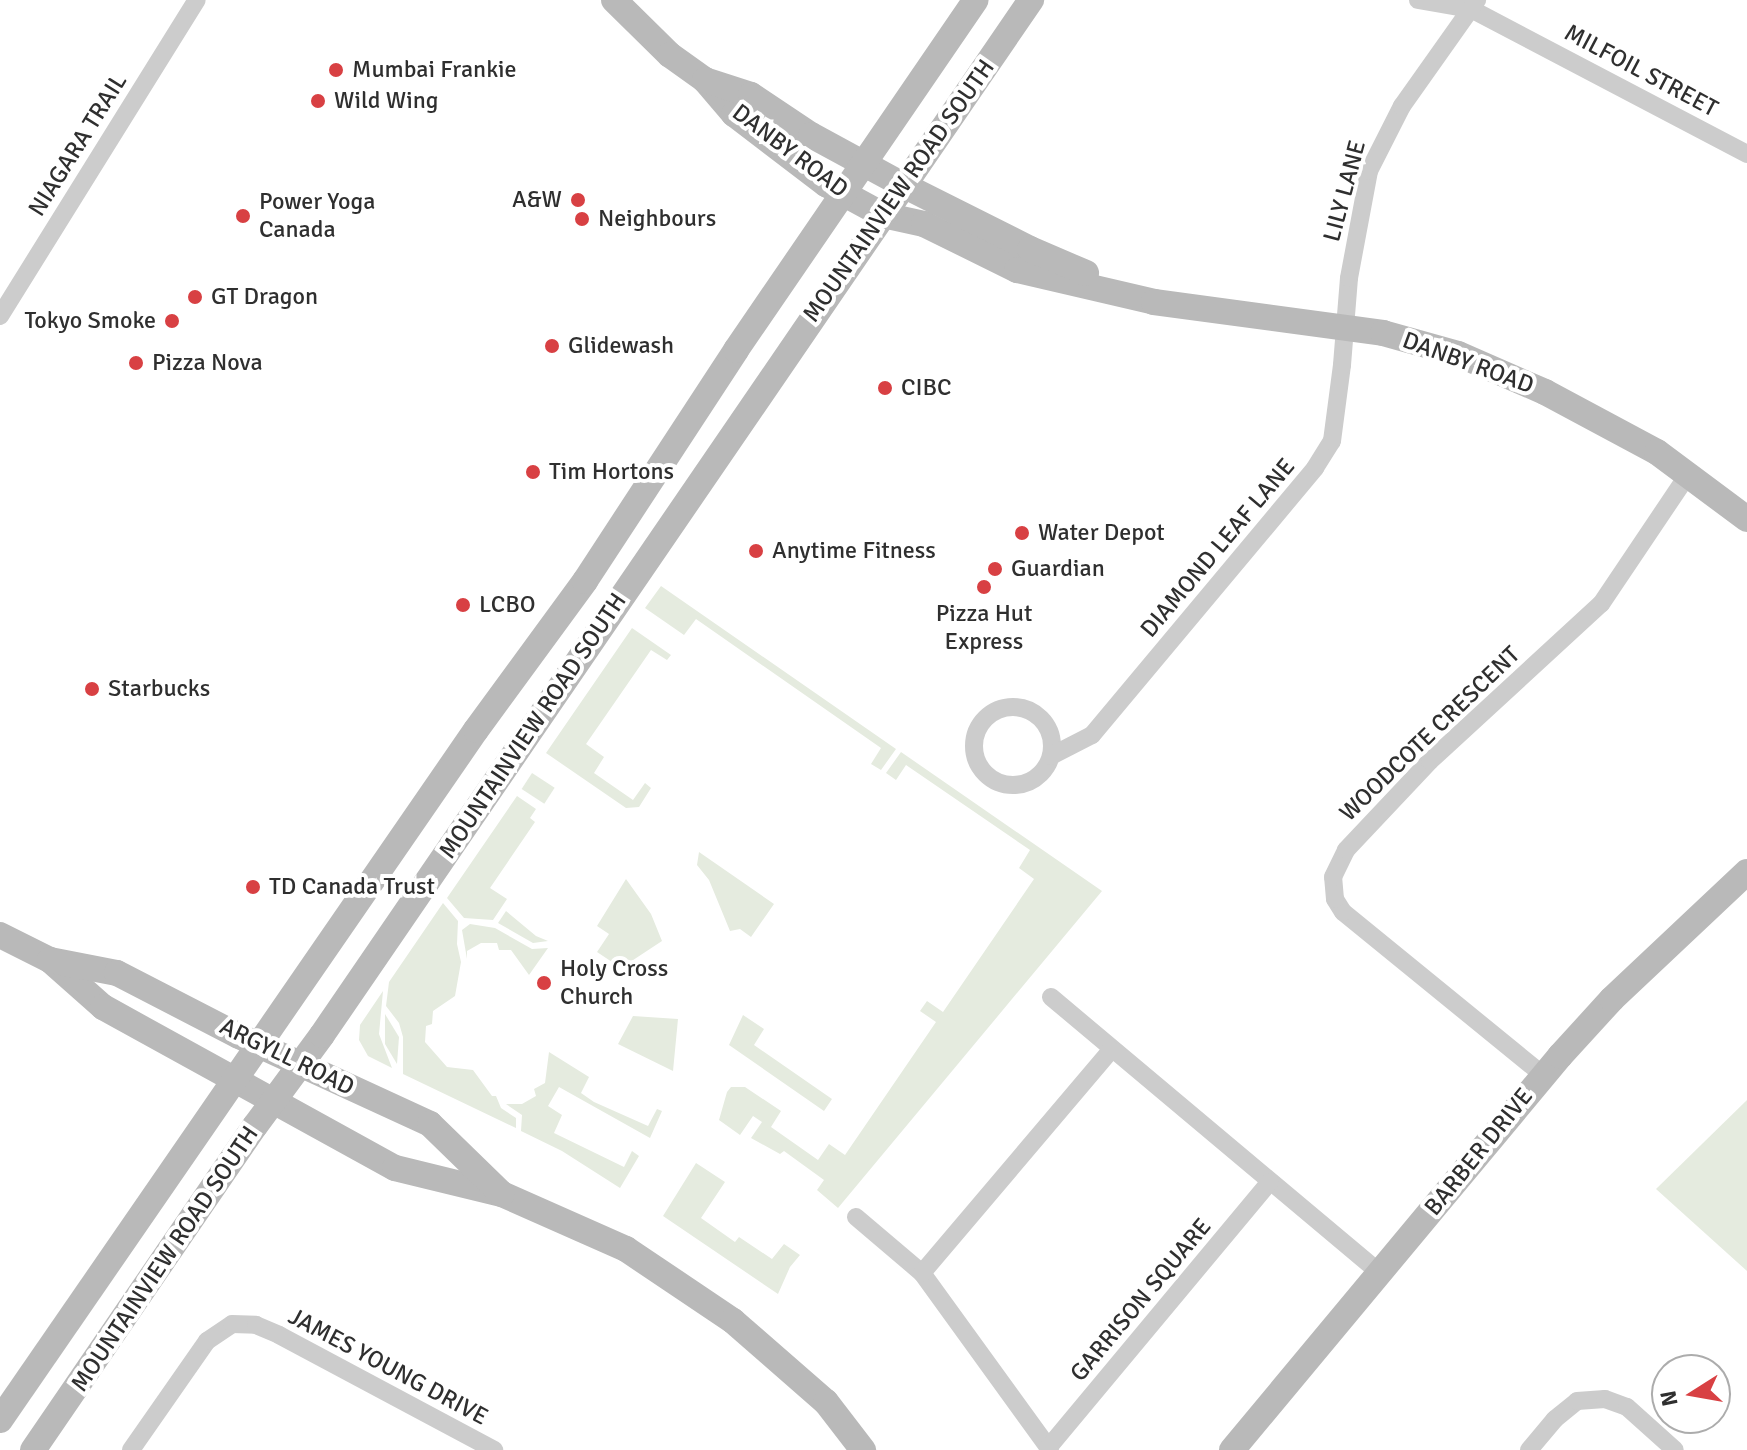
<!DOCTYPE html>
<style>
body{margin:0}
#map{position:relative;width:1747px;height:1450px;overflow:hidden;background:#fff;font-family:Signika,sans-serif}
div>[style]{position:absolute}
.green>*{inset:0;background:#e5ebdf;transform-origin:0 0}
.street>*{height:18px;margin:-9px;padding:0 9px;transform-origin:9px;border-radius:9px;background:#ccc}
.street>.ring{margin:-9px;padding:0;box-sizing:content-box;background:none;border:18px solid #ccc;border-radius:50%}
.secondary>*{height:26px;margin:-13px;padding:0 13px;transform-origin:13px;border-radius:13px;background:#b9b9b9}
.dots>*{width:22px;height:22px;translate:-50% -50%;box-sizing:border-box;border:4px solid #fff;border-radius:50%}
span{translate:-50% -50%;white-space:nowrap;text-align:center;line-height:1.15;-webkit-text-stroke:8px #fff;paint-order:stroke}
.poi-label{font-size:24px;color:#2f2f2f}
.left{translate:0 -50%;text-align:left}
.right{translate:-100% -50%;text-align:right}
.street-label{font-size:24px;color:#2f2f2f}
.north{position:absolute;left:1651px;top:1354px;width:80px;height:80px;box-sizing:border-box;background:#fff;border:2px solid #acacac;border-radius:50%;rotate:259deg;font-size:22px;font-weight:700;line-height:32px;text-align:center;color:#2f2f2f}
.north::after{content:'';display:block;margin:auto;width:28px;height:36px;background:#d84043;clip-path:polygon(50% 0,100% 100%,50% 72%,0 100%)}
</style>
<div id="map">
<div class="green">
<i style="clip-path:polygon(661px 586px,896px 749px,881px 770px,871px 764px,881px 748px,696px 619px,684px 635px,645px 608px)"></i>
<i style="clip-path:polygon(632px 628px,671px 655px,667px 660px,651px 650px,586px 744px,604px 757px,594px 773px,633px 800px,645px 783px,651px 788px,639px 807px,626px 808px,546px 753px)"></i>
<i style="clip-path:polygon(901px 752px,1102px 891px,838px 1208px,817px 1190px,824px 1180px,784px 1151px,780px 1154px,751px 1138px,762px 1122px,753px 1116px,740px 1135px,719px 1120px,727px 1092px,731px 1087px,745px 1087px,781px 1111px,771px 1127px,818px 1160px,829px 1144px,845px 1155px,936px 1022px,920px 1011px,927px 1001px,943px 1012px,1034px 879px,1019px 868px,1030px 850px,906px 765px,896px 780px,886px 773px)"></i>
<i style="left:532px;top:773px;width:27px;height:19px;rotate:33deg"></i>
<i style="clip-path:polygon(517px 796px,536px 809px,530px 818px,535px 822px,490px 888px,507px 899px,493px 920px,464px 918px,447px 898px)"></i>
<i style="clip-path:polygon(699px 852px,774px 904px,751px 937px,740px 929px,730px 931px,709px 880px,697px 865px)"></i>
<i style="clip-path:polygon(626px 879px,651px 914px,662px 941px,621px 968px,597px 952px,609px 934px,597px 926px)"></i>
<i style="clip-path:polygon(443px 903px,458px 921px,457px 944px,461px 962px,455px 996px,433px 1011px,432px 1024px,426px 1026px,425px 1042px,447px 1067px,473px 1070px,492px 1096px,496px 1096px,501px 1108px,516px 1118px,516px 1128px,403px 1074px,403px 1037px,399px 1023px,386px 1006px,389px 982px)"></i>
<i style="clip-path:polygon(506px 911px,536px 936px,548px 941px,533px 943px,498px 923px)"></i>
<i style="clip-path:polygon(470px 924px,495px 928px,532px 949px,548px 948px,529px 975px,511px 950px,499px 950px,497px 943px,481px 943px,467px 951px,467px 959px,462px 930px)"></i>
<i style="clip-path:polygon(383px 991px,379px 1034px,392px 1068px,368px 1056px,359px 1040px,360px 1025px)"></i>
<i style="clip-path:polygon(385px 1014px,399px 1037px,397px 1064px,385px 1044px)"></i>
<i style="clip-path:polygon(743px 1015px,764px 1029px,754px 1045px,832px 1099px,824px 1111px,729px 1045px)"></i>
<i style="clip-path:polygon(633px 1016px,678px 1019px,673px 1071px,618px 1044px)"></i>
<i style="clip-path:polygon(549px 1052px,589px 1077px,581px 1093px,594px 1102px,648px 1126px,657px 1109px,662px 1111px,650px 1138px,559px 1087px,548px 1106px,562px 1115px,554px 1133px,624px 1167px,632px 1151px,639px 1156px,620px 1188px,562px 1151px,521px 1131px,522px 1115px,506px 1104px,522px 1104px,536px 1096px,534px 1089px,545px 1083px)"></i>
<i style="clip-path:polygon(1747px 1100px,1747px 1271px,1656px 1189px)"></i>
<i style="clip-path:polygon(696px 1163px,725px 1182px,701px 1218px,735px 1242px,739px 1237px,772px 1259px,784px 1244px,800px 1255px,790px 1267px,778px 1294px,663px 1216px)"></i>
</div>
<div class="street">
<i style="left:1418px;top:0;width:54px;rotate:9.6deg"></i>
<i style="left:1471px;top:9px;width:312px;rotate:27.7deg"></i>
<i style="left:0;top:316px;width:372px;rotate:-58.1deg"></i>
<i class="ring" style="left:974px;top:707px;width:60px;height:60px"></i>
<i style="left:1051px;top:756px;width:46px;rotate:-27.1deg"></i>
<i style="left:1092px;top:735px;width:348px;rotate:-50.1deg"></i>
<i style="left:1315px;top:468px;width:32px;rotate:-58deg"></i>
<i style="left:1332px;top:441px;width:77px;rotate:-82.5deg"></i>
<i style="left:1342px;top:365px;width:87px;rotate:-85.4deg"></i>
<i style="left:1349px;top:278px;width:109px;rotate:-79.4deg"></i>
<i style="left:1369px;top:171px;width:73px;rotate:-63.1deg"></i>
<i style="left:1402px;top:106px;width:130px;rotate:-54.7deg"></i>
<i style="left:1051px;top:997px;width:429px;rotate:40deg"></i>
<i style="left:1543px;top:1075px;width:258px;rotate:-140.8deg"></i>
<i style="left:1343px;top:912px;width:15px;rotate:-122deg"></i>
<i style="left:1335px;top:899px;width:22px;rotate:-95deg"></i>
<i style="left:1333px;top:877px;width:30px;rotate:-64deg"></i>
<i style="left:1346px;top:850px;width:122px;rotate:-46.7deg"></i>
<i style="left:1430px;top:761px;width:232px;rotate:-42.6deg"></i>
<i style="left:1601px;top:604px;width:158px;rotate:-56.1deg"></i>
<i style="left:856px;top:1217px;width:87px;rotate:40.3deg"></i>
<i style="left:922px;top:1273px;width:218px;rotate:54.1deg"></i>
<i style="left:922px;top:1273px;width:292px;rotate:-49.7deg"></i>
<i style="left:1048px;top:1448px;width:346px;rotate:-50.2deg"></i>
<i style="left:131px;top:1450px;width:133px;rotate:-55.1deg"></i>
<i style="left:207px;top:1341px;width:30px;rotate:-34deg"></i>
<i style="left:232px;top:1324px;width:24px;rotate:2deg"></i>
<i style="left:256px;top:1325px;width:25px;rotate:23deg"></i>
<i style="left:279px;top:1335px;width:244px;rotate:28.1deg"></i>
<i style="left:1529px;top:1450px;width:40px;rotate:-50deg"></i>
<i style="left:1555px;top:1419px;width:28px;rotate:-39deg"></i>
<i style="left:1577px;top:1401px;width:28px;rotate:-4deg"></i>
<i style="left:1605px;top:1399px;width:23px;rotate:20deg"></i>
<i style="left:1627px;top:1407px;width:64px;rotate:41.9deg"></i>
</div>
<div class="secondary">
<i style="left:614px;top:0;width:78px;rotate:44.5deg"></i>
<i style="left:670px;top:55px;width:43px;rotate:35.5deg"></i>
<i style="left:705px;top:80px;width:45px;rotate:49.5deg"></i>
<i style="left:734px;top:114px;width:116px;rotate:37.3deg"></i>
<i style="left:826px;top:184px;width:65px;rotate:28.5deg"></i>
<i style="left:883px;top:215px;width:42px;rotate:12.4deg"></i>
<i style="left:924px;top:224px;width:104px;rotate:26.3deg"></i>
<i style="left:1017px;top:270px;width:141px;rotate:13.1deg"></i>
<i style="left:1154px;top:302px;width:231px;rotate:7.7deg"></i>
<i style="left:1383px;top:333px;width:78px;rotate:15.6deg"></i>
<i style="left:1458px;top:354px;width:95px;rotate:23.6deg"></i>
<i style="left:1545px;top:392px;width:127px;rotate:28.2deg"></i>
<i style="left:1657px;top:452px;width:112px;rotate:36.7deg"></i>
<i style="left:705px;top:80px;width:48px;rotate:18.1deg"></i>
<i style="left:751px;top:95px;width:72px;rotate:33.7deg"></i>
<i style="left:811px;top:135px;width:105px;rotate:28.5deg"></i>
<i style="left:903px;top:185px;width:142px;rotate:26.7deg"></i>
<i style="left:1030px;top:249px;width:61px;rotate:23.2deg"></i>
<i style="left:0;top:935px;width:56px;rotate:26.6deg"></i>
<i style="left:50px;top:960px;width:71px;rotate:41.6deg"></i>
<i style="left:103px;top:1007px;width:333px;rotate:28.9deg"></i>
<i style="left:395px;top:1168px;width:110px;rotate:13.7deg"></i>
<i style="left:502px;top:1194px;width:136px;rotate:23.9deg"></i>
<i style="left:626px;top:1249px;width:129px;rotate:33.9deg"></i>
<i style="left:733px;top:1321px;width:123px;rotate:41.1deg"></i>
<i style="left:826px;top:1402px;width:61px;rotate:52.4deg"></i>
<i style="left:50px;top:960px;width:68px;rotate:11deg"></i>
<i style="left:117px;top:973px;width:137px;rotate:27.3deg"></i>
<i style="left:239px;top:1036px;width:210px;rotate:24.7deg"></i>
<i style="left:430px;top:1124px;width:100px;rotate:44.2deg"></i>
<i style="left:0;top:1420px;width:838px;rotate:-55.4deg"></i>
<i style="left:476px;top:730px;width:185px;rotate:-53.8deg"></i>
<i style="left:585px;top:581px;width:276px;rotate:-56.8deg"></i>
<i style="left:736px;top:350px;width:424px;rotate:-55.6deg"></i>
<i style="left:33px;top:1450px;width:393px;rotate:-55.6deg"></i>
<i style="left:255px;top:1126px;width:113px;rotate:-53.6deg"></i>
<i style="left:322px;top:1035px;width:1255px;rotate:-55.59deg"></i>
<i style="left:1232px;top:1450px;width:513px;rotate:-50.22deg"></i>
<i style="left:1560px;top:1056px;width:77px;rotate:-47.6deg"></i>
<i style="left:1612px;top:999px;width:185px;rotate:-43.3deg"></i>
</div>
<div class="dots">
<i style="left:336px;top:70px;background:#d84043"></i>
<i style="left:318px;top:101px;background:#d84043"></i>
<i style="left:578px;top:200px;background:#d84043"></i>
<i style="left:243px;top:216px;background:#d84043"></i>
<i style="left:582px;top:219px;background:#d84043"></i>
<i style="left:195px;top:297px;background:#d84043"></i>
<i style="left:172px;top:321px;background:#d84043"></i>
<i style="left:552px;top:346px;background:#d84043"></i>
<i style="left:136px;top:363px;background:#d84043"></i>
<i style="left:885px;top:388px;background:#d84043"></i>
<i style="left:533px;top:472px;background:#d84043"></i>
<i style="left:1022px;top:533px;background:#d84043"></i>
<i style="left:756px;top:551px;background:#d84043"></i>
<i style="left:995px;top:569px;background:#d84043"></i>
<i style="left:984px;top:587px;background:#d84043"></i>
<i style="left:463px;top:605px;background:#d84043"></i>
<i style="left:92px;top:689px;background:#d84043"></i>
<i style="left:253px;top:887px;background:#d84043"></i>
<i style="left:544px;top:983px;background:#d84043"></i>
</div>
<div class="poi-label">
<span class="left" style="left:352px;top:70px">Mumbai Frankie</span>
<span class="left" style="left:334px;top:101px">Wild Wing</span>
<span class="right" style="left:562px;top:200px">A&amp;W</span>
<span class="left" style="left:259px;top:216px">Power Yoga<br>Canada</span>
<span class="left" style="left:598px;top:219px">Neighbours</span>
<span class="left" style="left:211px;top:297px">GT Dragon</span>
<span class="right" style="left:156px;top:321px">Tokyo Smoke</span>
<span class="left" style="left:568px;top:346px">Glidewash</span>
<span class="left" style="left:152px;top:363px">Pizza Nova</span>
<span class="left" style="left:901px;top:388px">CIBC</span>
<span class="left" style="left:549px;top:472px">Tim Hortons</span>
<span class="left" style="left:1038px;top:533px">Water Depot</span>
<span class="left" style="left:772px;top:551px">Anytime Fitness</span>
<span class="left" style="left:1011px;top:569px">Guardian</span>
<span class="left" style="left:479px;top:605px">LCBO</span>
<span style="left:984px;top:628px">Pizza Hut<br>Express</span>
<span class="left" style="left:108px;top:689px">Starbucks</span>
<span class="left" style="left:269px;top:887px">TD Canada Trust</span>
<span class="left" style="left:560px;top:983px">Holy Cross<br>Church</span>
</div>
<div class="street-label">
<span style="left:1641px;top:71px;rotate:28deg">MILFOIL STREET</span>
<span style="left:78px;top:145px;rotate:-58deg">NIAGARA TRAIL</span>
<span style="left:790px;top:151px;rotate:37deg">DANBY ROAD</span>
<span style="left:899px;top:191px;rotate:-55deg">MOUNTAINVIEW ROAD SOUTH</span>
<span style="left:1345px;top:191px;rotate:-75deg">LILY LANE</span>
<span style="left:1468px;top:363px;rotate:20deg">DANBY ROAD</span>
<span style="left:1218px;top:548px;rotate:-50deg">DIAMOND LEAF LANE</span>
<span style="left:533px;top:726px;rotate:-56deg">MOUNTAINVIEW ROAD SOUTH</span>
<span style="left:1430px;top:734px;rotate:-44deg">WOODCOTE CRESCENT</span>
<span style="left:287px;top:1057px;rotate:26deg">ARGYLL ROAD</span>
<span style="left:1479px;top:1152px;rotate:-51deg">BARBER DRIVE</span>
<span style="left:165px;top:1259px;rotate:-56deg">MOUNTAINVIEW ROAD SOUTH</span>
<span style="left:1141px;top:1300px;rotate:-50deg">GARRISON SQUARE</span>
<span style="left:388px;top:1367px;rotate:28deg">JAMES YOUNG DRIVE</span>
</div>
<div class="north">N</div>
</div>
